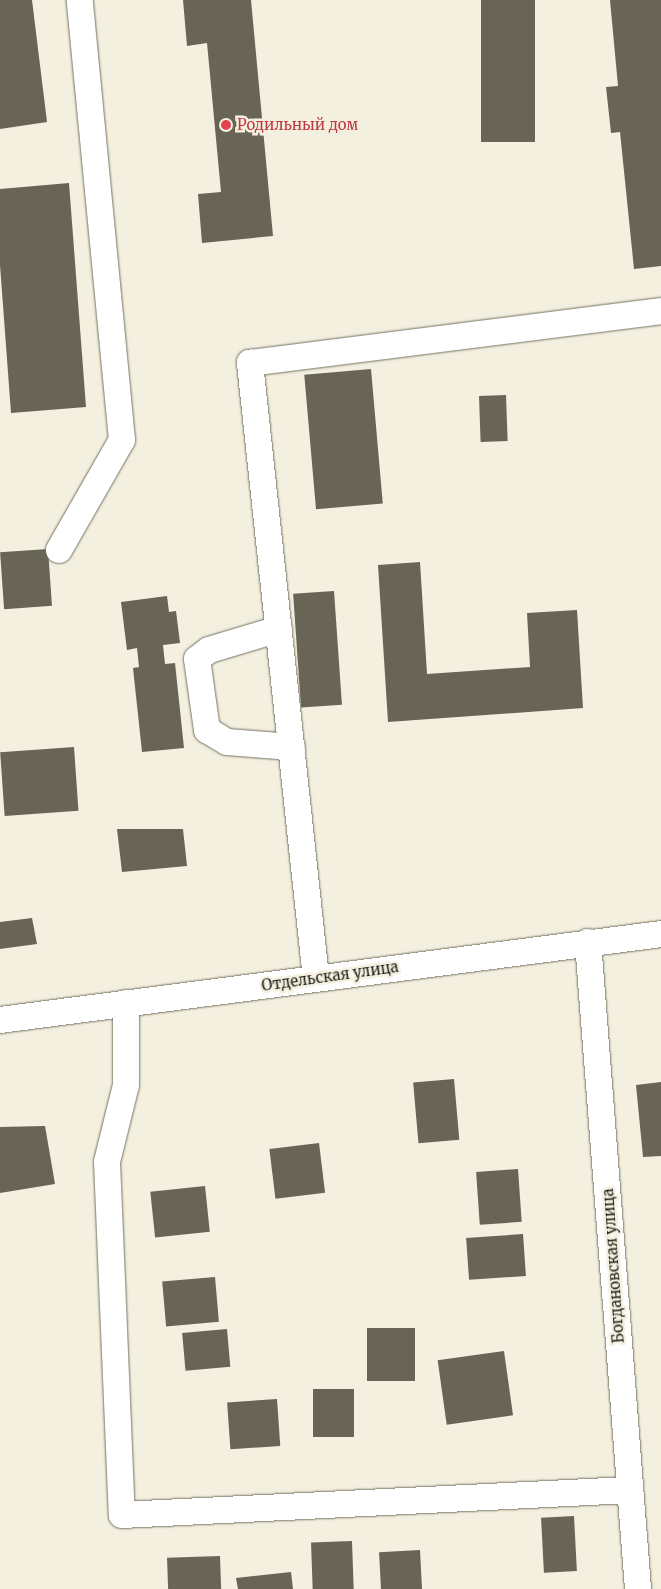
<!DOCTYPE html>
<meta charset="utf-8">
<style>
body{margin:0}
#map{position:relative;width:661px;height:1589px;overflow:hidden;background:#f4f0e0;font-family:Merriweather,serif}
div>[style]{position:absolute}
.building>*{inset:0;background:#686456;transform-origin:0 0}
.roads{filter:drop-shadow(0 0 1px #757263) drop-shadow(0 0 1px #757263)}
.minor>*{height:26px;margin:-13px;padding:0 13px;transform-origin:13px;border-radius:13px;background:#fff}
.dots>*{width:14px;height:14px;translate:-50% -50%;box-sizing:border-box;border:2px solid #f4f0e0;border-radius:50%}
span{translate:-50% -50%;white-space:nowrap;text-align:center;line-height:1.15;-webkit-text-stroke:5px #f4f0e0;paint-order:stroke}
.health-label{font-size:15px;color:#be3a42}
.left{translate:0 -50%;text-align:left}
.street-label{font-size:15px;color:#201e18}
</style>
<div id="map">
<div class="building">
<i style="clip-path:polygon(0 0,32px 0,47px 122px,0 129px)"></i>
<i style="clip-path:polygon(183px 0,251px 0,273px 236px,202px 243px,198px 194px,221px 192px,207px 43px,187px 46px)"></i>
<i style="left:481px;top:0;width:54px;height:142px"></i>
<i style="clip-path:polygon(610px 0,661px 0,661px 266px,634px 269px,620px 132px,611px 133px,606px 87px,618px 86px)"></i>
<i style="clip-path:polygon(69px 183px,86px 407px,11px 413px,0 265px,0 189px)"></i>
<i style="left:371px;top:369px;width:135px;height:67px;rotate:85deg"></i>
<i style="left:506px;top:395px;width:46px;height:27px;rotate:88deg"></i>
<i style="left:48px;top:549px;width:57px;height:48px;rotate:86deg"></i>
<i style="clip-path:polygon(420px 562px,427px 674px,530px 667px,527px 613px,577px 610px,583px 708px,388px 722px,378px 565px)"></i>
<i style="left:334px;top:591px;width:114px;height:41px;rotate:86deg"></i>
<i style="clip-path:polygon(167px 596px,169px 612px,176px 611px,180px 643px,163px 645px,165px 664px,175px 663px,184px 748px,142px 752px,133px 668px,139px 667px,137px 648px,127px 650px,121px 602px)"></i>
<i style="left:74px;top:747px;width:64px;height:74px;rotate:86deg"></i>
<i style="clip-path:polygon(117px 829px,183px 829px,187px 866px,122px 872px)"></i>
<i style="clip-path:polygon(32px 918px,37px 944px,0 949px,0 922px)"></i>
<i style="left:454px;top:1079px;width:61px;height:41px;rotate:85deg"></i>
<i style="clip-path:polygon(661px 1082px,661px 1156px,643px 1157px,636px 1085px)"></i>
<i style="clip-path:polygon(45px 1126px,55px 1184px,0 1193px,0 1127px)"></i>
<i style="left:319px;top:1143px;width:50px;height:50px;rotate:83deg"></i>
<i style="left:518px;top:1169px;width:53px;height:42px;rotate:86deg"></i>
<i style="left:205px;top:1186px;width:46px;height:55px;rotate:84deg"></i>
<i style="left:523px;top:1234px;width:42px;height:57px;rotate:86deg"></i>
<i style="left:215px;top:1277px;width:45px;height:53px;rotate:85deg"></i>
<i style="left:367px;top:1328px;width:48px;height:53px"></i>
<i style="left:227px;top:1329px;width:38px;height:45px;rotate:85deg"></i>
<i style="left:504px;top:1351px;width:65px;height:67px;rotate:82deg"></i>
<i style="left:313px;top:1389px;width:41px;height:48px"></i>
<i style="left:277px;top:1399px;width:47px;height:50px;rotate:86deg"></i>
<i style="left:574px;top:1516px;width:55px;height:33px;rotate:87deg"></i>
<i style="left:352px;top:1541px;width:48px;height:41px;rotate:88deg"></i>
<i style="left:420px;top:1550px;width:39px;height:41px;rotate:87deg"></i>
<i style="left:220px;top:1556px;width:33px;height:53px;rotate:88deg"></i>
<i style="clip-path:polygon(291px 1572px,293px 1589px,238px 1589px,236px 1578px)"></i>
</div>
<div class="roads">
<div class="minor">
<i style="left:59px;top:550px;width:127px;rotate:-60.2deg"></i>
<i style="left:122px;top:440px;width:442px;rotate:-95.5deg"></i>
<i style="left:279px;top:629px;width:73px;rotate:163.3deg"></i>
<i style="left:209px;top:650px;width:15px;rotate:143deg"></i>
<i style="left:197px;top:659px;width:72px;rotate:82deg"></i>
<i style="left:207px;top:730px;width:23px;rotate:31deg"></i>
<i style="left:227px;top:742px;width:65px;rotate:4.4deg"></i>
<i style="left:588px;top:942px;width:649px;rotate:85.58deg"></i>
<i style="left:316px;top:978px;width:619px;rotate:-96.13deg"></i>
<i style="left:250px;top:363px;width:414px;rotate:-7.2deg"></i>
<i style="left:126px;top:1003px;width:82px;rotate:90deg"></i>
<i style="left:126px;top:1085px;width:79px;rotate:103.9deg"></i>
<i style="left:107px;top:1162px;width:353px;rotate:87.6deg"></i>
<i style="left:122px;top:1515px;width:509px;rotate:-2.82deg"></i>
<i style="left:0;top:1020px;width:667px;rotate:-7.41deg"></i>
</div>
</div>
<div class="dots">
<i style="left:226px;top:125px;background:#e0444e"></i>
</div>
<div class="health-label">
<span class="left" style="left:237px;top:125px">Родильный дом</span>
</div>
<div class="street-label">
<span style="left:330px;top:976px;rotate:-8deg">Отдельская улица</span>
<span style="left:613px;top:1266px;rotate:-94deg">Богдановская улица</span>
</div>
</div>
